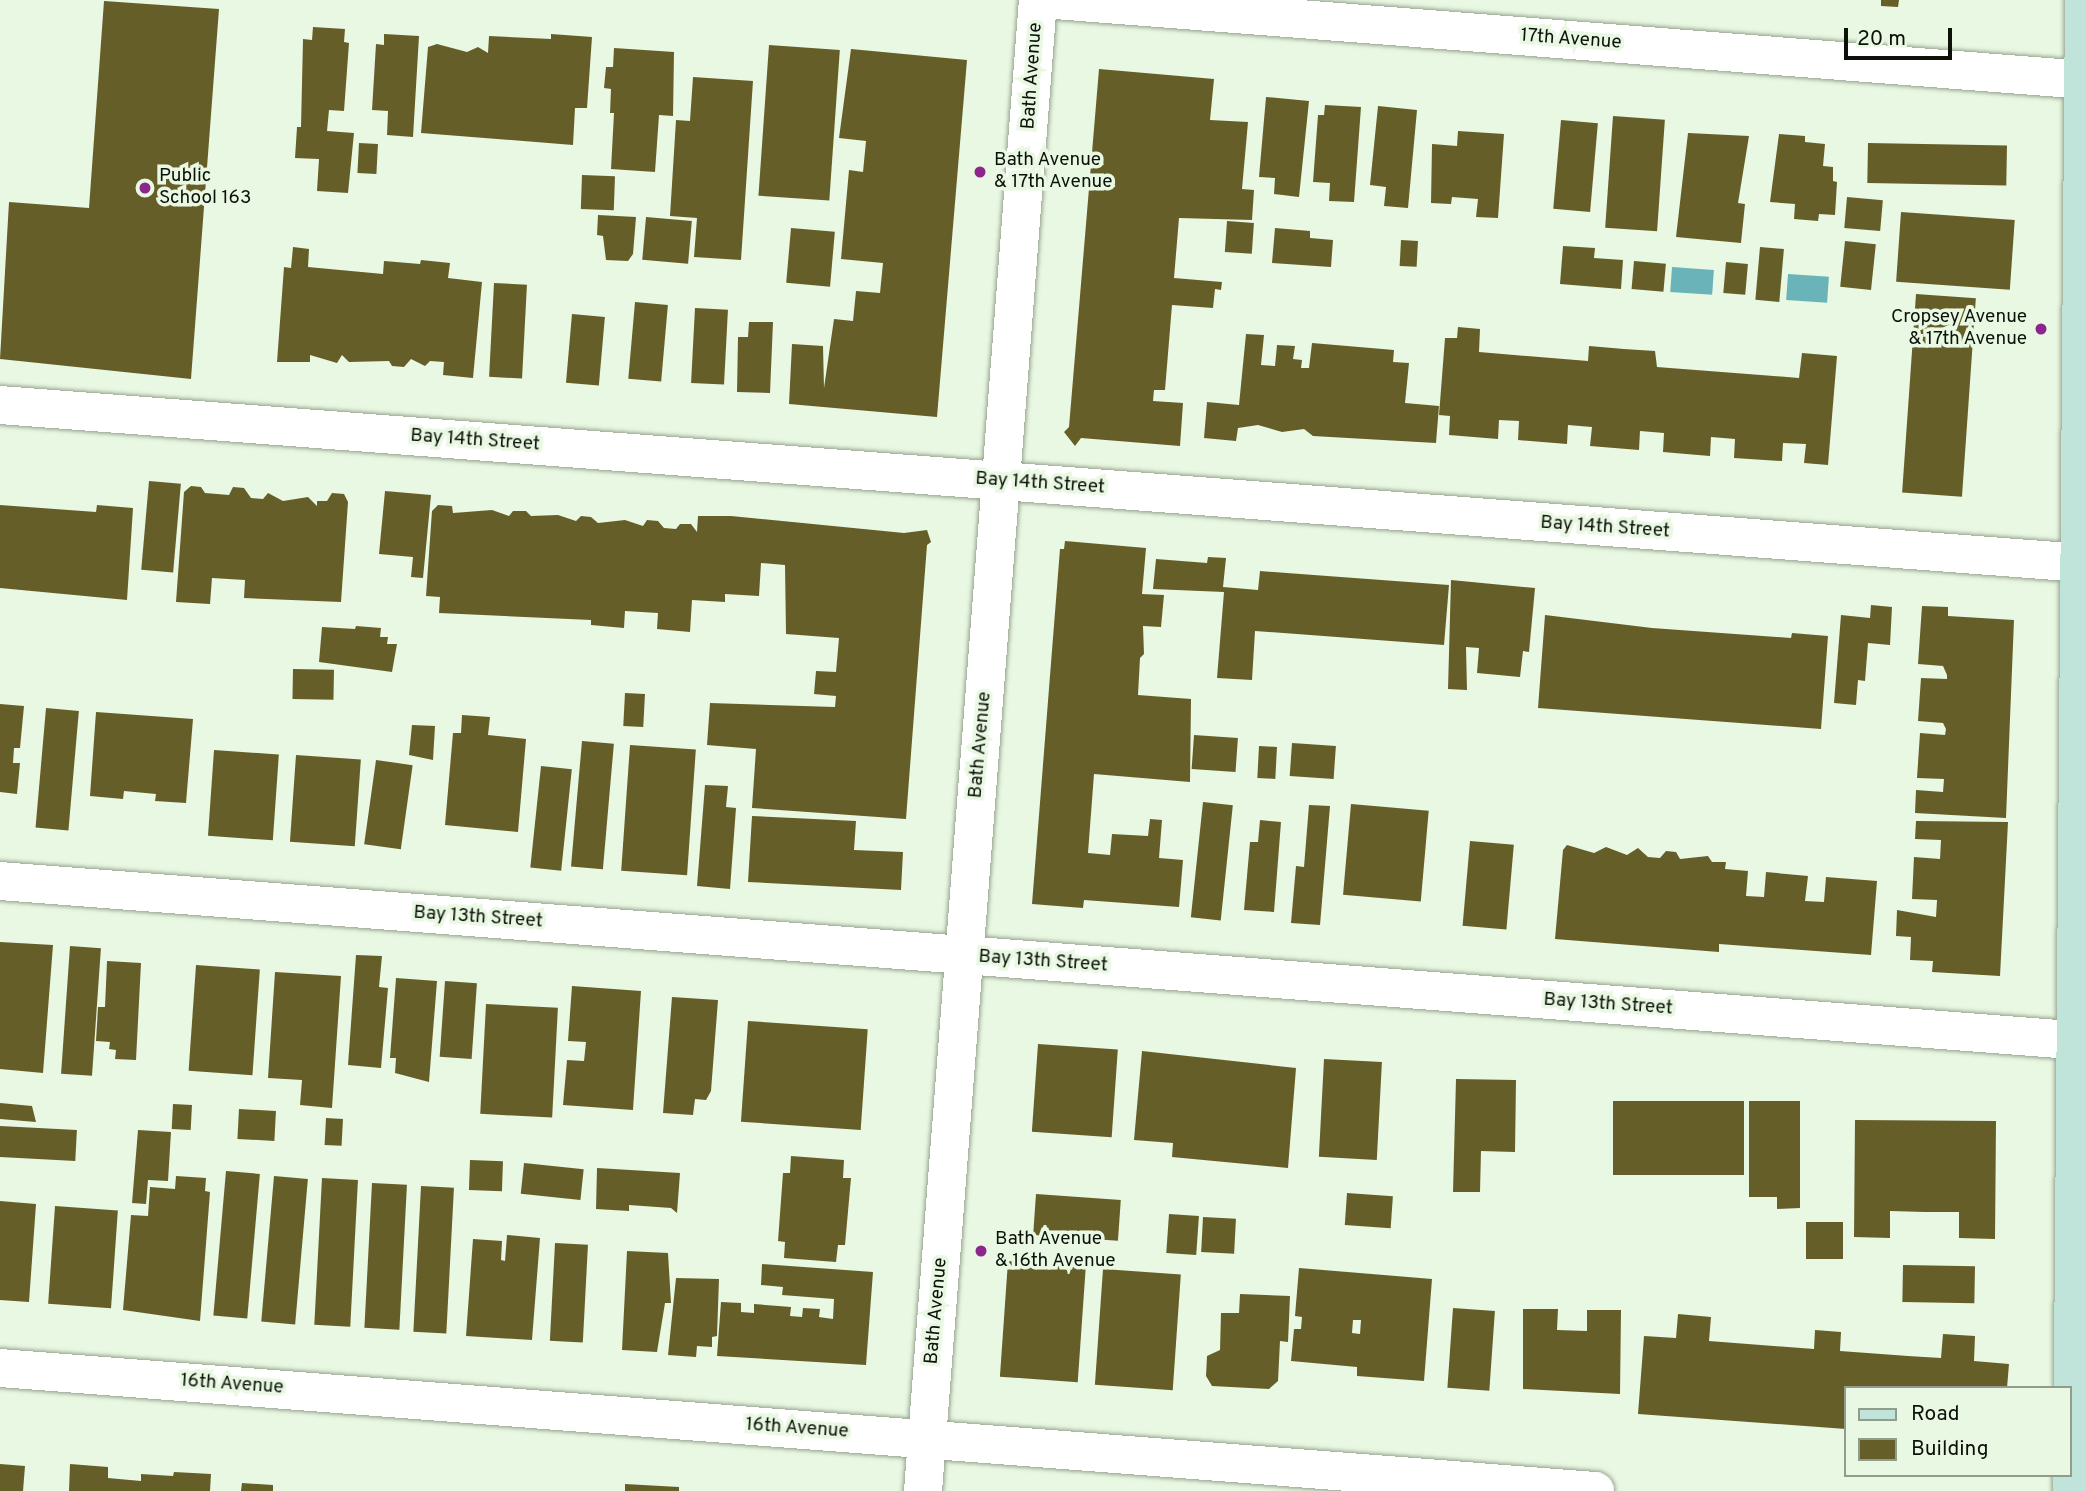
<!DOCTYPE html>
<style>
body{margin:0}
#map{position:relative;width:2086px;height:1491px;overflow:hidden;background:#e9f8e2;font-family:Overpass,sans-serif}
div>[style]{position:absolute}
.water>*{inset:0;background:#6ab3b9;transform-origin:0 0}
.building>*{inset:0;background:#665e29;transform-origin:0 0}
.roads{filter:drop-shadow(0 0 2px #96a38f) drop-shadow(0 0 2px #96a38f)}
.minor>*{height:38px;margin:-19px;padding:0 19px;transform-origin:19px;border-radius:19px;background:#fff}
.tertiary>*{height:38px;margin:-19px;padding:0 19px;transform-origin:19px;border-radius:19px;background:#fff}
.secondary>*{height:38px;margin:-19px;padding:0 19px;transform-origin:19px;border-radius:19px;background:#c1e4da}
.dots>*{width:19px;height:19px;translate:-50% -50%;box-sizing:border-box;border:4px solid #e9f8e2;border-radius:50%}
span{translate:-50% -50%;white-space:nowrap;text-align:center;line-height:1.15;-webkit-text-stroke:7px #e9f8e2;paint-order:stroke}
.street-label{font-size:19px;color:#0c110a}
.poi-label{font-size:19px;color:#0c110a}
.left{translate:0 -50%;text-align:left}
.right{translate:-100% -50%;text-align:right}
.legend{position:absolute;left:1844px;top:1386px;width:228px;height:91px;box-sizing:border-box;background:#e9f8e2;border:2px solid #919c8c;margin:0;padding:9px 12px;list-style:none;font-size:21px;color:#0c110a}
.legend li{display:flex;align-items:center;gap:14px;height:35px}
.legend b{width:35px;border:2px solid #919c8c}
.scale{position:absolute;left:1844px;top:28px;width:108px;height:32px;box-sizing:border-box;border:4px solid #0c110a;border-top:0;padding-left:9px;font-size:21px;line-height:24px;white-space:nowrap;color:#0c110a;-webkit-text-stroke:5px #e9f8e2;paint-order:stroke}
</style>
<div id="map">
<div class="water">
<i style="left:1672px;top:267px;width:42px;height:25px;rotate:4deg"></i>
<i style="left:1788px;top:274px;width:41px;height:26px;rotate:4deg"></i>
</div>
<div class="building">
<i style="clip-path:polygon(1881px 0,1899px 0,1898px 7px,1881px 6px)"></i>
<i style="clip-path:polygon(104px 1px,219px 9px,191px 379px,0 359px,9px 202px,89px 208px)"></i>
<i style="clip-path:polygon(313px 27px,345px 29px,344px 42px,349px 43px,344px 111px,329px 110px,327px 131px,354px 133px,348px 193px,317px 191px,319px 159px,295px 158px,297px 127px,301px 127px,303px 39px,312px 40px)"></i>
<i style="clip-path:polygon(384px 34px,419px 36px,413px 137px,387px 135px,388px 111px,372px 110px,376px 44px,384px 45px)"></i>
<i style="clip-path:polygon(551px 34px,592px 37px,587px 108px,575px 108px,573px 145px,421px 133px,428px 47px,437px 44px,467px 52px,478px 47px,488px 53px,489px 36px,551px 39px)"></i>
<i style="left:769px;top:45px;width:71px;height:151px;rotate:4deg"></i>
<i style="clip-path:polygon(614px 48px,674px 52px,673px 116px,659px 115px,655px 172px,611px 169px,614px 113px,610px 113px,611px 89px,604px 88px,606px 67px,613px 67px)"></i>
<i style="clip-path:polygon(851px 49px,967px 60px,937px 417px,789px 404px,792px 344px,823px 346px,824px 388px,834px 319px,853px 321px,856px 291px,880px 293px,883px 263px,841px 259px,849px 170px,863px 172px,866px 141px,839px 138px)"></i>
<i style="clip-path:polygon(1099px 69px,1214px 79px,1210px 120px,1248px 122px,1242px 189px,1254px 190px,1252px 220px,1179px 218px,1174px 278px,1222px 282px,1221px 290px,1215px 289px,1213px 308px,1172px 305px,1165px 390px,1154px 390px,1153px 401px,1183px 403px,1180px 446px,1081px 438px,1075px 446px,1064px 432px,1069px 427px)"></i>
<i style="clip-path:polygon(693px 77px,753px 81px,741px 260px,694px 257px,697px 218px,670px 216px,676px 120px,690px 121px)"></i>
<i style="clip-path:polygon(1266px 97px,1309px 101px,1299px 197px,1274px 194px,1275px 178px,1259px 177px)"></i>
<i style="clip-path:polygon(1325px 105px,1361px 107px,1354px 202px,1329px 201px,1330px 183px,1313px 182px,1318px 115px,1324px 115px)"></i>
<i style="clip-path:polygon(1378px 106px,1417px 110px,1408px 208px,1384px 206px,1386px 187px,1370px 185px)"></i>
<i style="left:1613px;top:116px;width:52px;height:112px;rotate:4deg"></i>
<i style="left:1561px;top:120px;width:37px;height:89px;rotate:5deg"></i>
<i style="clip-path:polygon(1458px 131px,1504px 134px,1498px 218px,1476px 217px,1478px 199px,1452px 197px,1451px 204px,1431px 203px,1432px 144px,1457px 146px)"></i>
<i style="clip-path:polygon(1688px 133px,1749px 136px,1738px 203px,1745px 204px,1741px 243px,1676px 237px)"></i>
<i style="clip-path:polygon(1779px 134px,1805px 136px,1805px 142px,1825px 144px,1823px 166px,1833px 167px,1833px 181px,1837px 182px,1835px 215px,1819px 214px,1818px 221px,1794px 219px,1795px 204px,1770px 202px)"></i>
<i style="left:359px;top:143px;width:19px;height:30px;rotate:3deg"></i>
<i style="left:1868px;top:143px;width:139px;height:40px;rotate:1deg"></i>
<i style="left:582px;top:175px;width:33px;height:34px;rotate:2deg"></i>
<i style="left:1847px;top:197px;width:36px;height:31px;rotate:5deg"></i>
<i style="left:1901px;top:212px;width:114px;height:70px;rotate:4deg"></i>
<i style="clip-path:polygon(598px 215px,636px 217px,633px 254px,628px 261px,606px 260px,603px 236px,597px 235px)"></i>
<i style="left:646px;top:217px;width:46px;height:43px;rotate:5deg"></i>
<i style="left:1227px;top:221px;width:27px;height:31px;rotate:4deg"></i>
<i style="left:791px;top:228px;width:44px;height:55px;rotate:5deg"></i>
<i style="clip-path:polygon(1275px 228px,1310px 231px,1310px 238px,1333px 240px,1331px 267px,1272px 263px)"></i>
<i style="left:1401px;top:240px;width:17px;height:26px;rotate:3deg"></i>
<i style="left:1845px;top:241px;width:31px;height:46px;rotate:6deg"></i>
<i style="clip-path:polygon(1563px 246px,1595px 248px,1594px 258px,1623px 260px,1621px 289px,1560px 284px)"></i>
<i style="clip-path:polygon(293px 247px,309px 249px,308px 267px,383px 274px,384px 261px,420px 264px,421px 260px,450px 263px,448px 278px,482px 282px,473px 378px,443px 375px,444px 362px,430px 361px,425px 366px,411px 359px,404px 367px,392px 366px,389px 361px,349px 362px,342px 355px,337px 363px,310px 355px,310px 362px,277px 362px,284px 267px,291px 268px)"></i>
<i style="left:1760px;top:247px;width:24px;height:53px;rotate:5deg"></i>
<i style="left:1634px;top:261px;width:32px;height:28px;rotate:5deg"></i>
<i style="left:1726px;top:262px;width:22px;height:31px;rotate:5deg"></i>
<i style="left:494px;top:283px;width:33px;height:94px;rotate:3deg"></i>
<i style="left:1916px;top:294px;width:60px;height:199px;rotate:4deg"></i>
<i style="left:635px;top:302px;width:33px;height:77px;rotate:5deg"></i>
<i style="left:695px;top:308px;width:33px;height:75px;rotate:3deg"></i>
<i style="left:572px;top:314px;width:33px;height:69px;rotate:5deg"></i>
<i style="clip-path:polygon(749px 322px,773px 322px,770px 393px,737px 392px,738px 337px,748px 337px)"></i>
<i style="clip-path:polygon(1458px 327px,1480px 329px,1479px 352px,1588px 361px,1589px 346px,1624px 349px,1655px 351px,1657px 367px,1799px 378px,1802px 353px,1837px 356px,1828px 465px,1804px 463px,1806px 444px,1783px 443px,1782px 461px,1734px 458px,1735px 439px,1711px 437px,1710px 456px,1686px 454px,1663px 452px,1664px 433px,1640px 431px,1639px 450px,1590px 446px,1592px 427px,1568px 425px,1567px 444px,1518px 440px,1519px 421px,1499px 420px,1498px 439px,1449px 435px,1450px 416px,1439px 415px,1445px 338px,1457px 338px)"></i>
<i style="clip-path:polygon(1246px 334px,1264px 335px,1261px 365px,1275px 366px,1277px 345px,1295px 346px,1293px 359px,1302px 360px,1301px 368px,1309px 368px,1312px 343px,1394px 350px,1393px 362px,1409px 363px,1405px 403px,1439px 406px,1436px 443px,1313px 436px,1304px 429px,1282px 432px,1258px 425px,1238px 428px,1236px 441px,1204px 438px,1207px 402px,1239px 405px)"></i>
<i style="left:149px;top:481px;width:32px;height:89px;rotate:5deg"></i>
<i style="clip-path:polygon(191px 486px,201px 487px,205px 493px,229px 495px,233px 487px,244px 488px,251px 498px,263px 499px,268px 493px,283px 501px,308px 497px,317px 506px,317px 501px,327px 501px,332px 493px,344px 494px,348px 502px,341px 602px,244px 598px,245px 580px,212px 578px,210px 604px,176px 602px,184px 492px)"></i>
<i style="clip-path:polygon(385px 491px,431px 495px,423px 578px,411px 577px,413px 557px,379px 554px)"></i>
<i style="clip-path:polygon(0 505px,96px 512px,97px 505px,133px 508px,127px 600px,0 588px)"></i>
<i style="clip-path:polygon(438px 505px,452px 506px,453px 513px,492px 510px,509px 516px,513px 511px,526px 511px,531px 516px,558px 515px,576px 521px,581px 516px,591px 517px,598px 523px,625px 520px,643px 526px,647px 520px,658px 521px,664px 528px,676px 529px,680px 524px,691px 524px,697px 532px,698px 516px,731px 516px,904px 533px,927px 530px,931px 542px,927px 545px,906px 819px,752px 808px,756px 749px,707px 745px,710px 703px,835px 707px,836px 696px,814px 694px,816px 671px,836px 672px,839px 638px,786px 634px,785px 565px,761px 563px,759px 596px,725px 594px,725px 602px,692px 600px,690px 632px,657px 629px,658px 613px,625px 611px,624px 628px,591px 625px,591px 620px,439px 613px,440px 597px,426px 596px,432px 511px)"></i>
<i style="clip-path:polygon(1065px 541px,1146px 548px,1142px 594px,1164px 595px,1161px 627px,1143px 626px,1144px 654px,1140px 658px,1138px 695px,1191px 699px,1190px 782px,1094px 774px,1088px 853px,1110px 855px,1112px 834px,1148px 836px,1150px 819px,1162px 820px,1159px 858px,1183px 860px,1179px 907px,1084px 900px,1083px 908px,1032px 904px,1060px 549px,1064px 549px)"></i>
<i style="clip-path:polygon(1208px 557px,1226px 558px,1223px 587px,1258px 590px,1260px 571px,1449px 585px,1444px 645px,1255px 631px,1252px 680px,1217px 678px,1224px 592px,1153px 589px,1156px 559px,1207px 563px)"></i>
<i style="clip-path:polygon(1451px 580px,1535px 588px,1529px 652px,1523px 651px,1520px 677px,1477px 673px,1479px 648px,1466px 647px,1467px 690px,1448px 689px)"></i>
<i style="clip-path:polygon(1871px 605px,1892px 607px,1890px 645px,1868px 643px,1865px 681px,1858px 680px,1856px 705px,1834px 703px,1841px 615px,1870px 618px)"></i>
<i style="clip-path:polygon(1922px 606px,1948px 607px,1948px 616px,2014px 620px,2006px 818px,1915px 813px,1916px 790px,1943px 792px,1944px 779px,1917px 778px,1920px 733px,1945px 735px,1946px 729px,1943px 723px,1918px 721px,1921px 678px,1947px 679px,1947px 675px,1943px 666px,1918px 664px)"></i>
<i style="clip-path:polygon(1545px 615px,1652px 628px,1791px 638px,1792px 633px,1828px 636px,1821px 729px,1538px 708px)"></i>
<i style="clip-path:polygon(356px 626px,381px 628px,380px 637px,388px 637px,387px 644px,397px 644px,392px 672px,319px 662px,322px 627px,355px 629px)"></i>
<i style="left:293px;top:669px;width:41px;height:30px;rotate:1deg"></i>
<i style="left:625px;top:693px;width:20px;height:33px;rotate:3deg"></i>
<i style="clip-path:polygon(0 704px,24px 706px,20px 748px,14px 748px,13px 763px,20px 763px,17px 794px,0 792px)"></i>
<i style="left:46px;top:708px;width:33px;height:120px;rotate:5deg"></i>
<i style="clip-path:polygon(96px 712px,193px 719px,186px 803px,155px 801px,156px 794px,124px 791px,123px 799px,90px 796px)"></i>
<i style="clip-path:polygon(462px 715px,490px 717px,488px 735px,526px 739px,518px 832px,445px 825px,453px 733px,461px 733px)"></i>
<i style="clip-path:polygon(412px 725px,435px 726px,433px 760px,409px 755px)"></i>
<i style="left:1194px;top:735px;width:44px;height:34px;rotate:4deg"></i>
<i style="left:582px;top:741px;width:32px;height:126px;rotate:5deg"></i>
<i style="left:1292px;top:743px;width:44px;height:33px;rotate:4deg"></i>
<i style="left:630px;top:745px;width:66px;height:126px;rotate:4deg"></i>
<i style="left:1259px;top:746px;width:18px;height:32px;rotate:3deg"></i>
<i style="left:214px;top:750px;width:65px;height:86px;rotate:4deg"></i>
<i style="left:296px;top:755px;width:65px;height:87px;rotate:4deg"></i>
<i style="left:376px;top:760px;width:37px;height:85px;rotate:8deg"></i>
<i style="left:541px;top:766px;width:31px;height:102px;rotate:6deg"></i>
<i style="clip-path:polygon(705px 785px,728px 786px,726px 807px,736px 808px,730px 889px,697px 886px)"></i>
<i style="left:1203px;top:802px;width:30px;height:116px;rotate:6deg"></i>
<i style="left:1351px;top:804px;width:78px;height:91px;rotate:5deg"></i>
<i style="clip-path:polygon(1309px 805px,1330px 806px,1320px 925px,1291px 923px,1296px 866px,1304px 867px)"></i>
<i style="clip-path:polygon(752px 816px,856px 821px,854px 850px,903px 852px,901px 890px,748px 882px)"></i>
<i style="clip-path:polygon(1260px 820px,1281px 822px,1274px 912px,1244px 910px,1250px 842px,1258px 842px)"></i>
<i style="clip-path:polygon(1916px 821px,2008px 822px,2000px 976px,1932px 972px,1933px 961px,1910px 960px,1911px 937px,1896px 936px,1897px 910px,1936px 917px,1937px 900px,1912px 899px,1914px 857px,1940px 859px,1941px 840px,1915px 839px)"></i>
<i style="left:1470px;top:841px;width:44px;height:85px;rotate:5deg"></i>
<i style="clip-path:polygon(1567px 845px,1594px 853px,1606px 847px,1627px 855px,1638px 848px,1648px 857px,1660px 858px,1666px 851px,1676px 852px,1680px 859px,1708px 856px,1712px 862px,1726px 862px,1725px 869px,1748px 871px,1746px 896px,1764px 897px,1766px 872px,1808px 876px,1805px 901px,1824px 902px,1826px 877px,1877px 881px,1871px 955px,1719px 944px,1719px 952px,1555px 939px,1563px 850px)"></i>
<i style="clip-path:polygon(0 942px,53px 945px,43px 1073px,0 1069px)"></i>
<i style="left:70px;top:946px;width:31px;height:128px;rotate:4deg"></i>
<i style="clip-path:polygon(356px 955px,382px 956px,379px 987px,388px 988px,381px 1068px,348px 1065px)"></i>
<i style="clip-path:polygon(107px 961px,141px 963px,136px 1060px,115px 1059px,116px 1050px,109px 1049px,110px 1042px,96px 1041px,98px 1007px,105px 1007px)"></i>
<i style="left:196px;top:965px;width:64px;height:106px;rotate:4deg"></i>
<i style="clip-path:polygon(275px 972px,341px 976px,332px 1108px,300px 1105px,302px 1080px,268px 1078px)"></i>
<i style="clip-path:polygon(396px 978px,437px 981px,429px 1082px,395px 1073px,396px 1058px,390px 1058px)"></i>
<i style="left:445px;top:981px;width:32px;height:76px;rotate:4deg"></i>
<i style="clip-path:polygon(572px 986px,641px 991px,633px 1110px,563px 1105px,567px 1060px,584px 1061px,586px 1042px,568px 1041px)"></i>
<i style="clip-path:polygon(672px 997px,718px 1000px,711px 1091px,706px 1100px,695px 1099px,693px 1115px,663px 1113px)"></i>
<i style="left:486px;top:1004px;width:72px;height:110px;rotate:3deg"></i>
<i style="left:748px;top:1021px;width:120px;height:101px;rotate:4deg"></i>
<i style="left:1038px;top:1044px;width:80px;height:88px;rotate:4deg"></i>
<i style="clip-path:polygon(1142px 1051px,1296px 1068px,1288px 1168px,1172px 1157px,1173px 1143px,1134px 1140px)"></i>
<i style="left:1324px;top:1059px;width:58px;height:98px;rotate:3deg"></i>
<i style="clip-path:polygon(1456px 1079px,1516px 1080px,1515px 1152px,1481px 1151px,1480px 1192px,1453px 1192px)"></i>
<i style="left:1613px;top:1101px;width:131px;height:74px"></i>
<i style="clip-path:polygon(1749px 1101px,1800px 1101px,1800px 1208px,1777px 1209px,1777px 1197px,1749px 1197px)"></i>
<i style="clip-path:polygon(0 1103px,32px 1106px,36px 1122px,0 1119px)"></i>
<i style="left:173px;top:1104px;width:19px;height:25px;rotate:3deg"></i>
<i style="left:239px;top:1109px;width:37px;height:30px;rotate:3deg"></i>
<i style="left:326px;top:1118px;width:17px;height:27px;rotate:3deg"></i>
<i style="clip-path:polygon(1855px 1120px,1996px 1121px,1995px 1239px,1959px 1238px,1959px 1212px,1925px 1212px,1890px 1211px,1890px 1238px,1854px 1237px)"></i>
<i style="left:0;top:1126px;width:77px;height:31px;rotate:3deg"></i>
<i style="clip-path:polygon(138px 1130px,171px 1132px,168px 1181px,148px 1180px,146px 1204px,132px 1203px)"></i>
<i style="clip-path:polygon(791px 1156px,844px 1160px,843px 1178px,851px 1178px,845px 1245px,838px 1245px,836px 1262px,784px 1258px,785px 1242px,778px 1241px,783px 1173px,790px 1173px)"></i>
<i style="left:470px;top:1160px;width:33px;height:30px;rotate:2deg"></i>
<i style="left:524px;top:1163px;width:60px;height:31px;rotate:6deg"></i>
<i style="clip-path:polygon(597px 1168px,680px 1173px,677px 1213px,671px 1208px,629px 1205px,629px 1211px,596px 1209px)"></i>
<i style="left:226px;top:1171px;width:34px;height:145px;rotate:5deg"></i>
<i style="clip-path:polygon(176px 1176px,206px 1178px,205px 1191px,210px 1192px,200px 1321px,123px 1310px,131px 1215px,148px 1216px,150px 1187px,175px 1189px)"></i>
<i style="left:274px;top:1176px;width:34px;height:146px;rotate:5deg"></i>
<i style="left:322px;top:1178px;width:36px;height:147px;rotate:3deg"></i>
<i style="left:372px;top:1183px;width:35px;height:145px;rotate:3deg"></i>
<i style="left:421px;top:1186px;width:33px;height:146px;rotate:3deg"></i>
<i style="left:1347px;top:1193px;width:46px;height:32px;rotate:4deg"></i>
<i style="left:1036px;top:1194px;width:85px;height:41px;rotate:4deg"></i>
<i style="clip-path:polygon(0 1201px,36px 1204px,29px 1302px,0 1300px)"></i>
<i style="left:55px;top:1206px;width:63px;height:98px;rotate:4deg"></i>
<i style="left:1169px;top:1214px;width:30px;height:39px;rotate:4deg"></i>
<i style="left:1203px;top:1217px;width:33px;height:35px;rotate:3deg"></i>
<i style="left:1806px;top:1222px;width:37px;height:37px"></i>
<i style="clip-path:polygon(507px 1235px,540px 1238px,532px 1340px,466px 1336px,473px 1239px,502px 1241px,501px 1260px,505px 1261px)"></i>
<i style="left:555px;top:1243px;width:33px;height:98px;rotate:3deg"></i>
<i style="clip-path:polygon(627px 1251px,668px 1253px,671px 1303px,665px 1303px,657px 1352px,622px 1350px)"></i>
<i style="left:1008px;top:1261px;width:78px;height:116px;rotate:4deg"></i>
<i style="clip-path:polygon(762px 1264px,873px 1272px,866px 1365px,717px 1356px,721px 1302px,741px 1303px,741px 1312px,754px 1313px,754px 1304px,791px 1307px,790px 1316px,802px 1317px,803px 1308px,820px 1309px,819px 1317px,833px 1319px,834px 1299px,782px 1295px,783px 1287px,761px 1285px)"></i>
<i style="left:1903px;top:1265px;width:72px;height:37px;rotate:1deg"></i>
<i style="clip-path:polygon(evenodd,1299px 1268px,1432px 1279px,1424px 1381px,1357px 1376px,1357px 1367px,1291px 1361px,1294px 1329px,1301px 1329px,1302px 1317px,1295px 1316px,1299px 1268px,1353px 1320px,1361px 1320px,1360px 1334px,1352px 1333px,1353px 1320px)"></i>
<i style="left:1103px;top:1269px;width:78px;height:116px;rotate:4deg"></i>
<i style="clip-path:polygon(676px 1278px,719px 1279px,717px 1336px,712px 1337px,712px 1347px,697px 1346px,696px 1357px,668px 1355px)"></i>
<i style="clip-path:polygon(1240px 1294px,1290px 1296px,1288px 1342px,1280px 1341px,1278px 1381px,1269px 1389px,1212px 1386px,1206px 1376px,1207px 1356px,1220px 1350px,1221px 1313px,1239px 1313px)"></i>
<i style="left:1453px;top:1308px;width:42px;height:80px;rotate:4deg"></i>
<i style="clip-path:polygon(1523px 1309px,1558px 1309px,1557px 1330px,1587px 1331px,1587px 1310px,1621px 1310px,1620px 1394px,1523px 1389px)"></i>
<i style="clip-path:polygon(1678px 1314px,1711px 1317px,1709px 1341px,1814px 1349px,1815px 1330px,1841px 1332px,1840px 1351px,1908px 1356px,1941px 1358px,1943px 1334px,1975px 1336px,1974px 1361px,2009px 1364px,2007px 1388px,1846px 1388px,1846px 1429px,1638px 1414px,1644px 1336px,1676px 1338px)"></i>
<i style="clip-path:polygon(0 1464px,25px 1466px,23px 1491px,0 1491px)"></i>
<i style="clip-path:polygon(70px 1464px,108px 1467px,108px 1478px,141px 1481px,141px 1474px,173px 1476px,174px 1472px,211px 1474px,210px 1491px,69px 1491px)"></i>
<i style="clip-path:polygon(242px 1483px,273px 1485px,273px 1491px,241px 1491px)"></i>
<i style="clip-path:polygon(625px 1484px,679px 1487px,679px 1491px,625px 1491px)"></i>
</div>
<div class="roads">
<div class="minor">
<i style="left:1055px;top:0;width:1034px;rotate:4.44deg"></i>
<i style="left:0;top:405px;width:2086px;rotate:4.34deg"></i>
<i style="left:0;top:881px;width:2092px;rotate:4.39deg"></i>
<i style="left:0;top:1368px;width:1600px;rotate:4.41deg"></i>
</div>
<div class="tertiary">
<i style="left:923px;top:1491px;width:1495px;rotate:-85.59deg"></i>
</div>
<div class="secondary">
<i style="left:2072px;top:1491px;width:1491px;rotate:-89.54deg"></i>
</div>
</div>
<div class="dots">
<i style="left:980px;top:172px;background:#8d268c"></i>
<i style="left:145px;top:188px;background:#8d268c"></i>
<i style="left:2041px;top:329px;background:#8d268c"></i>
<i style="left:981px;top:1251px;background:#8d268c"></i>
</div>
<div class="street-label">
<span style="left:1571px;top:40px;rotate:4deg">17th Avenue</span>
<span style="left:1033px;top:76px;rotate:-86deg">Bath Avenue</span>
<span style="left:475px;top:441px;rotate:4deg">Bay 14th Street</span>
<span style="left:1040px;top:484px;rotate:4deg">Bay 14th Street</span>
<span style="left:1605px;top:528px;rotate:4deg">Bay 14th Street</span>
<span style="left:981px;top:745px;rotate:-85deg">Bath Avenue</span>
<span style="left:478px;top:918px;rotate:4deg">Bay 13th Street</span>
<span style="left:1043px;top:962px;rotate:4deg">Bay 13th Street</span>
<span style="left:1608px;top:1005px;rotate:4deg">Bay 13th Street</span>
<span style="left:937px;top:1311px;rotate:-85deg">Bath Avenue</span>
<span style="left:232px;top:1385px;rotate:4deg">16th Avenue</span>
<span style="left:797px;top:1429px;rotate:4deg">16th Avenue</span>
</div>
<div class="poi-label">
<span class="left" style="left:994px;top:172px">Bath Avenue<br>&amp; 17th Avenue</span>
<span class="left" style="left:159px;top:188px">Public<br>School 163</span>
<span class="right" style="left:2027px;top:329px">Cropsey Avenue<br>&amp; 17th Avenue</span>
<span class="left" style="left:995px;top:1251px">Bath Avenue<br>&amp; 16th Avenue</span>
</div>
<ul class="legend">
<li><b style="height:9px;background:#c1e4da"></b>Road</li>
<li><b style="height:19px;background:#665e29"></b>Building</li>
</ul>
<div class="scale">20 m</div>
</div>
